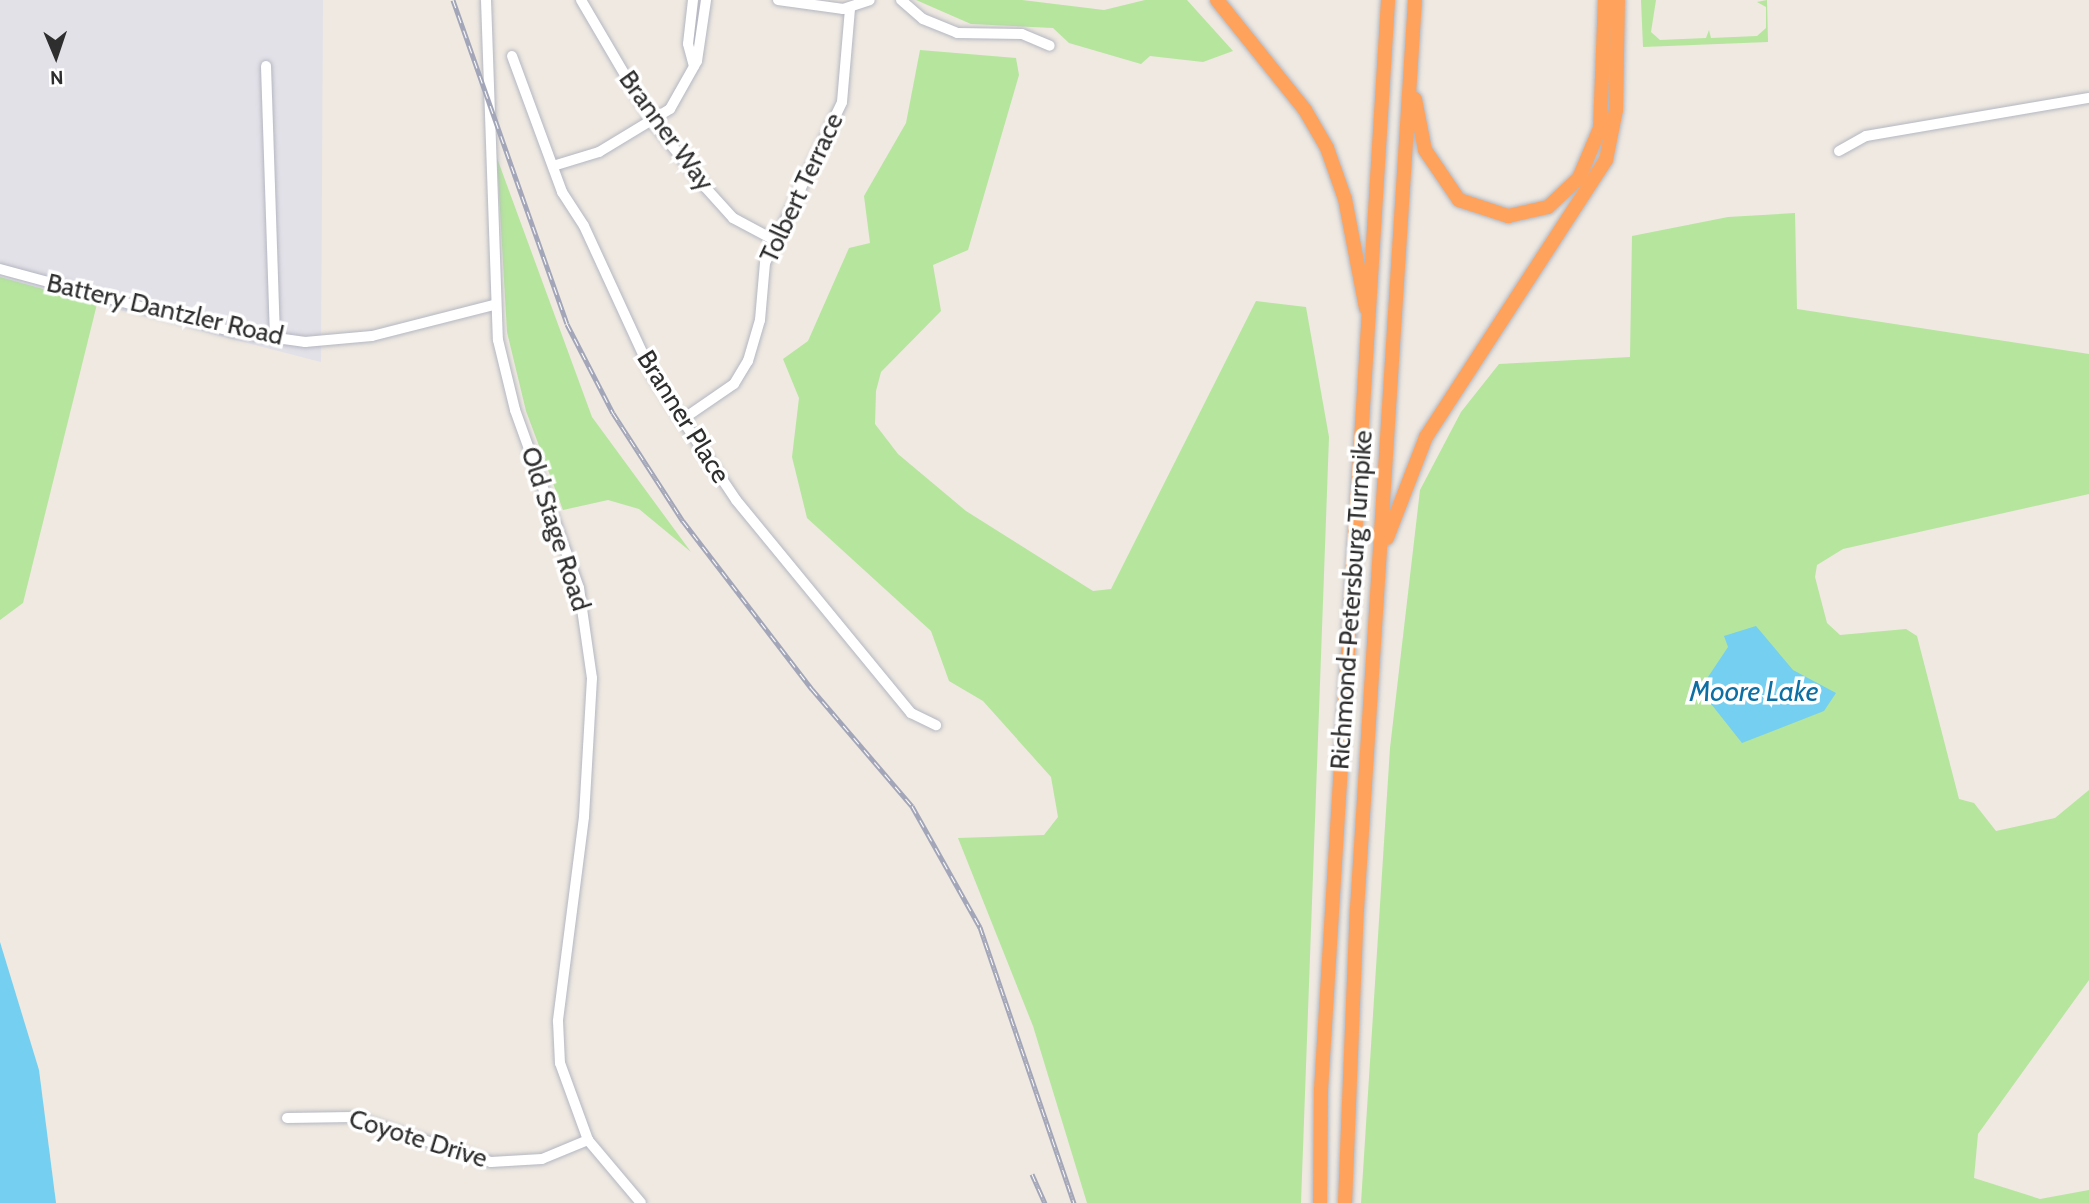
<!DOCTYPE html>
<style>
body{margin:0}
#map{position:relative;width:2089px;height:1203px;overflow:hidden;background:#efe9e1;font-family:Cabin,sans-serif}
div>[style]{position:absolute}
.industrial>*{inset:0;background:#e3e1e8}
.green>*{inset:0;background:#b6e59e}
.water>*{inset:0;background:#75cff0}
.roads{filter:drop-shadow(0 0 2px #b4b7c1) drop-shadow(0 0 2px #b4b7c1)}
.minor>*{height:10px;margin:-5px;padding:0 5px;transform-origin:5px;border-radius:5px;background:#fff}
.highway>*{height:14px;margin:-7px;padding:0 7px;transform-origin:7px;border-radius:7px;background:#ffa35c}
.rail>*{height:5px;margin-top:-2.5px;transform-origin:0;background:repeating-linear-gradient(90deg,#fff 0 8px,#a3a6b8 0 16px);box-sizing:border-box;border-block:2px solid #a3a6b8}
span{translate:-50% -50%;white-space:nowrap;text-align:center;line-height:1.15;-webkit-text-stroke:7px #fff;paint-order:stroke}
.street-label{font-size:26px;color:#2e2e2e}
.water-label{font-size:28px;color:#0d6fa3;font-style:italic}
.north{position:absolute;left:21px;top:21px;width:70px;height:70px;-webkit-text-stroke:5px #fff;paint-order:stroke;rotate:178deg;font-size:19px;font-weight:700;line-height:28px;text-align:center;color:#2e2e2e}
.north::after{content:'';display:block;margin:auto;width:24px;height:32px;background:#2e2e2e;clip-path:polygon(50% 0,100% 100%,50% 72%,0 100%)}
</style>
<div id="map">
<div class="industrial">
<i style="clip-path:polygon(0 0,323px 0,321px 362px,0 279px)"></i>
</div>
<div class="green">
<i style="clip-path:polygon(916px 0,1022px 0,1104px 10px,1145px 0,1187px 0,1233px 51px,1203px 62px,1150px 56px,1141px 64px,1069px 43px,1053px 28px,971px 24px)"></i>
<i style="clip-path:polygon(1641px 0,1656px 0,1651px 32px,1660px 40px,1706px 38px,1709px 30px,1711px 38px,1757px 36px,1766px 28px,1766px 7px,1757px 2px,1767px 0,1768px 42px,1643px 47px)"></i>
<i style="clip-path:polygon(920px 50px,1016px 58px,1019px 75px,968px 250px,933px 265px,941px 311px,881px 372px,876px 391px,875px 424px,898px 454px,966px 511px,1093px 591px,1111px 589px,1256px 301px,1306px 307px,1329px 437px,1301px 1203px,1087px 1203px,1033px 1026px,958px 838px,1044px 835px,1058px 817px,1051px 777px,983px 701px,949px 681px,931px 631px,807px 518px,792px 457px,799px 398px,783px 359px,808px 341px,849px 248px,870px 243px,864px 196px,906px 123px)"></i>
<i style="clip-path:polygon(497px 158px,592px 417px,691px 552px,639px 509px,608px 500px,563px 510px,526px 411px,507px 332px)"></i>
<i style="clip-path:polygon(1795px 213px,1797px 309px,2089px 354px,2089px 494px,1843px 549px,1817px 565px,1815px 577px,1827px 623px,1840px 635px,1906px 629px,1917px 636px,1959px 799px,1974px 803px,1996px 831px,2055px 818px,2089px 790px,2089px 980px,1978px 1134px,1974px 1178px,2040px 1199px,2089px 1190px,2089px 1203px,1361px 1203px,1390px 748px,1420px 490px,1461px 412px,1499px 364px,1630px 357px,1632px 236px,1728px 217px)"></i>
<i style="clip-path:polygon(0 277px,97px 304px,23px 603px,0 620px)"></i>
</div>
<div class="water">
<i style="clip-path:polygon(1756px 626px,1793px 670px,1836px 693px,1824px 711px,1742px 743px,1708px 700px,1708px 677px,1728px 647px,1724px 636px)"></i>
<i style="clip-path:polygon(0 942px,39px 1070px,56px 1203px,0 1203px)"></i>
</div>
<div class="roads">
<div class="minor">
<i style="left:486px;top:0;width:340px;rotate:88deg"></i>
<i style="left:498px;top:340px;width:72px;rotate:76.3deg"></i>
<i style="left:515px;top:410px;width:189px;rotate:70.2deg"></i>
<i style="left:579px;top:588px;width:91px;rotate:81.8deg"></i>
<i style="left:592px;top:678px;width:139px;rotate:93.3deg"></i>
<i style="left:584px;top:817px;width:206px;rotate:97.3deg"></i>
<i style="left:558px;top:1021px;width:42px;rotate:87.3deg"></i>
<i style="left:560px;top:1063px;width:82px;rotate:70deg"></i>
<i style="left:588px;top:1140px;width:82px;rotate:49.9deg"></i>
<i style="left:581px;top:0;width:140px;rotate:59.6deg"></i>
<i style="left:652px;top:121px;width:85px;rotate:51.2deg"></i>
<i style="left:705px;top:187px;width:42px;rotate:47.9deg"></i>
<i style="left:733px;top:218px;width:47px;rotate:28.2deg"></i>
<i style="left:693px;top:0;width:44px;rotate:96.5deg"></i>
<i style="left:688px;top:44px;width:23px;rotate:75deg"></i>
<i style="left:778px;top:0;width:66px;rotate:7.9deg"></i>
<i style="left:843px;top:9px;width:28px;rotate:-18deg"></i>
<i style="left:901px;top:0;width:29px;rotate:41deg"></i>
<i style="left:923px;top:19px;width:37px;rotate:22deg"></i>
<i style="left:957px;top:33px;width:65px;rotate:0.9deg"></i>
<i style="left:1022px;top:34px;width:30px;rotate:23deg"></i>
<i style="left:512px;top:56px;width:145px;rotate:69.8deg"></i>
<i style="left:562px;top:192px;width:40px;rotate:57.1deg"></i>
<i style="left:584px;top:226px;width:165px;rotate:65.3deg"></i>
<i style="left:653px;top:376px;width:149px;rotate:56.2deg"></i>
<i style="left:736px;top:500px;width:276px;rotate:50.6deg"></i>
<i style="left:911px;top:713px;width:28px;rotate:26deg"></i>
<i style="left:266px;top:66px;width:273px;rotate:88.1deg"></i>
<i style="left:1839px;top:151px;width:31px;rotate:-29deg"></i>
<i style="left:1866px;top:136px;width:226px;rotate:-9.7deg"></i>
<i style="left:553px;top:166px;width:48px;rotate:-16.9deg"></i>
<i style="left:599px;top:152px;width:83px;rotate:-31.2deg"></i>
<i style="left:670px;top:109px;width:55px;rotate:-60.6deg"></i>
<i style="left:697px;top:61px;width:62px;rotate:-81.6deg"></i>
<i style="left:0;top:269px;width:241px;rotate:15.1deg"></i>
<i style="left:233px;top:332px;width:73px;rotate:7.9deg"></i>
<i style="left:305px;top:342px;width:67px;rotate:-5.1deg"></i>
<i style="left:372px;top:336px;width:126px;rotate:-14.3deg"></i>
<i style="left:683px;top:419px;width:62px;rotate:-34.5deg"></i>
<i style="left:734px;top:384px;width:27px;rotate:-59deg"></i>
<i style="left:748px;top:361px;width:43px;rotate:-73.7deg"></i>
<i style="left:760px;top:320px;width:57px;rotate:-85deg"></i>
<i style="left:765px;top:263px;width:178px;rotate:-64.4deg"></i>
<i style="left:842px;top:102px;width:94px;rotate:-85.1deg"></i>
<i style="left:287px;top:1118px;width:66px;rotate:-0.9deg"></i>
<i style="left:353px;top:1117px;width:145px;rotate:18.1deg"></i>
<i style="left:491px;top:1162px;width:51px;rotate:-3.4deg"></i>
<i style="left:542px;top:1159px;width:50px;rotate:-22.4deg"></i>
</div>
<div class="highway">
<i style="left:1217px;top:0;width:141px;rotate:51.3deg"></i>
<i style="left:1305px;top:110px;width:44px;rotate:59.9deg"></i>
<i style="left:1327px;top:148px;width:54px;rotate:70.6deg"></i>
<i style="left:1345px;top:199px;width:111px;rotate:79.1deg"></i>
<i style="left:1415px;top:99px;width:52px;rotate:78.9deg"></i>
<i style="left:1425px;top:150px;width:60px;rotate:55.8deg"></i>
<i style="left:1459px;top:200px;width:52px;rotate:18.1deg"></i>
<i style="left:1508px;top:216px;width:41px;rotate:-12.7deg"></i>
<i style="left:1548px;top:207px;width:42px;rotate:-43.1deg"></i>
<i style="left:1579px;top:178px;width:54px;rotate:-67.2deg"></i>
<i style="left:1600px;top:128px;width:128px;rotate:-87.8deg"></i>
<i style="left:1387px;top:538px;width:108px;rotate:-68.9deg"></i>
<i style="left:1426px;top:437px;width:330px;rotate:-57deg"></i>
<i style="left:1606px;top:160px;width:51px;rotate:-78.7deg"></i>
<i style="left:1616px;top:110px;width:110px;rotate:-89deg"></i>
<i style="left:1320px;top:1203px;width:113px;rotate:-89.5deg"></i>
<i style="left:1321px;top:1090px;width:1092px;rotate:-86.48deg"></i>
<i style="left:1345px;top:1203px;width:294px;rotate:-87.7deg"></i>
<i style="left:1357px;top:909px;width:911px;rotate:-86.35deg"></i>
</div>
</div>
<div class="rail">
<i style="left:453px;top:0;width:343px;rotate:70.6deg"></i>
<i style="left:567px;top:324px;width:100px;rotate:62.7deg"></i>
<i style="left:613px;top:413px;width:129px;rotate:57.1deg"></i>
<i style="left:683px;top:521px;width:212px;rotate:52.5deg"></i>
<i style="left:812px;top:689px;width:154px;rotate:49.5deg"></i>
<i style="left:912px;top:806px;width:139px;rotate:60.7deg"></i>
<i style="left:980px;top:927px;width:292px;rotate:71.2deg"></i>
<i style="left:1032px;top:1174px;width:32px;rotate:66deg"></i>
</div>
<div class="street-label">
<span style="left:666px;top:131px;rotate:54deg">Branner Way</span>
<span style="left:802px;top:188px;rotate:-65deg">Tolbert Terrace</span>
<span style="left:165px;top:310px;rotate:13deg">Battery Dantzler Road</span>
<span style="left:683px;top:417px;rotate:58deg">Branner Place</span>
<span style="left:555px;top:529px;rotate:72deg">Old Stage Road</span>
<span style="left:1352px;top:600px;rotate:-86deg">Richmond-Petersburg Turnpike</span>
<span style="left:418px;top:1139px;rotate:17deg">Coyote Drive</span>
</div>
<div class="water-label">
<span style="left:1754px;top:691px">Moore Lake</span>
</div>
<div class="north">N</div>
</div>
